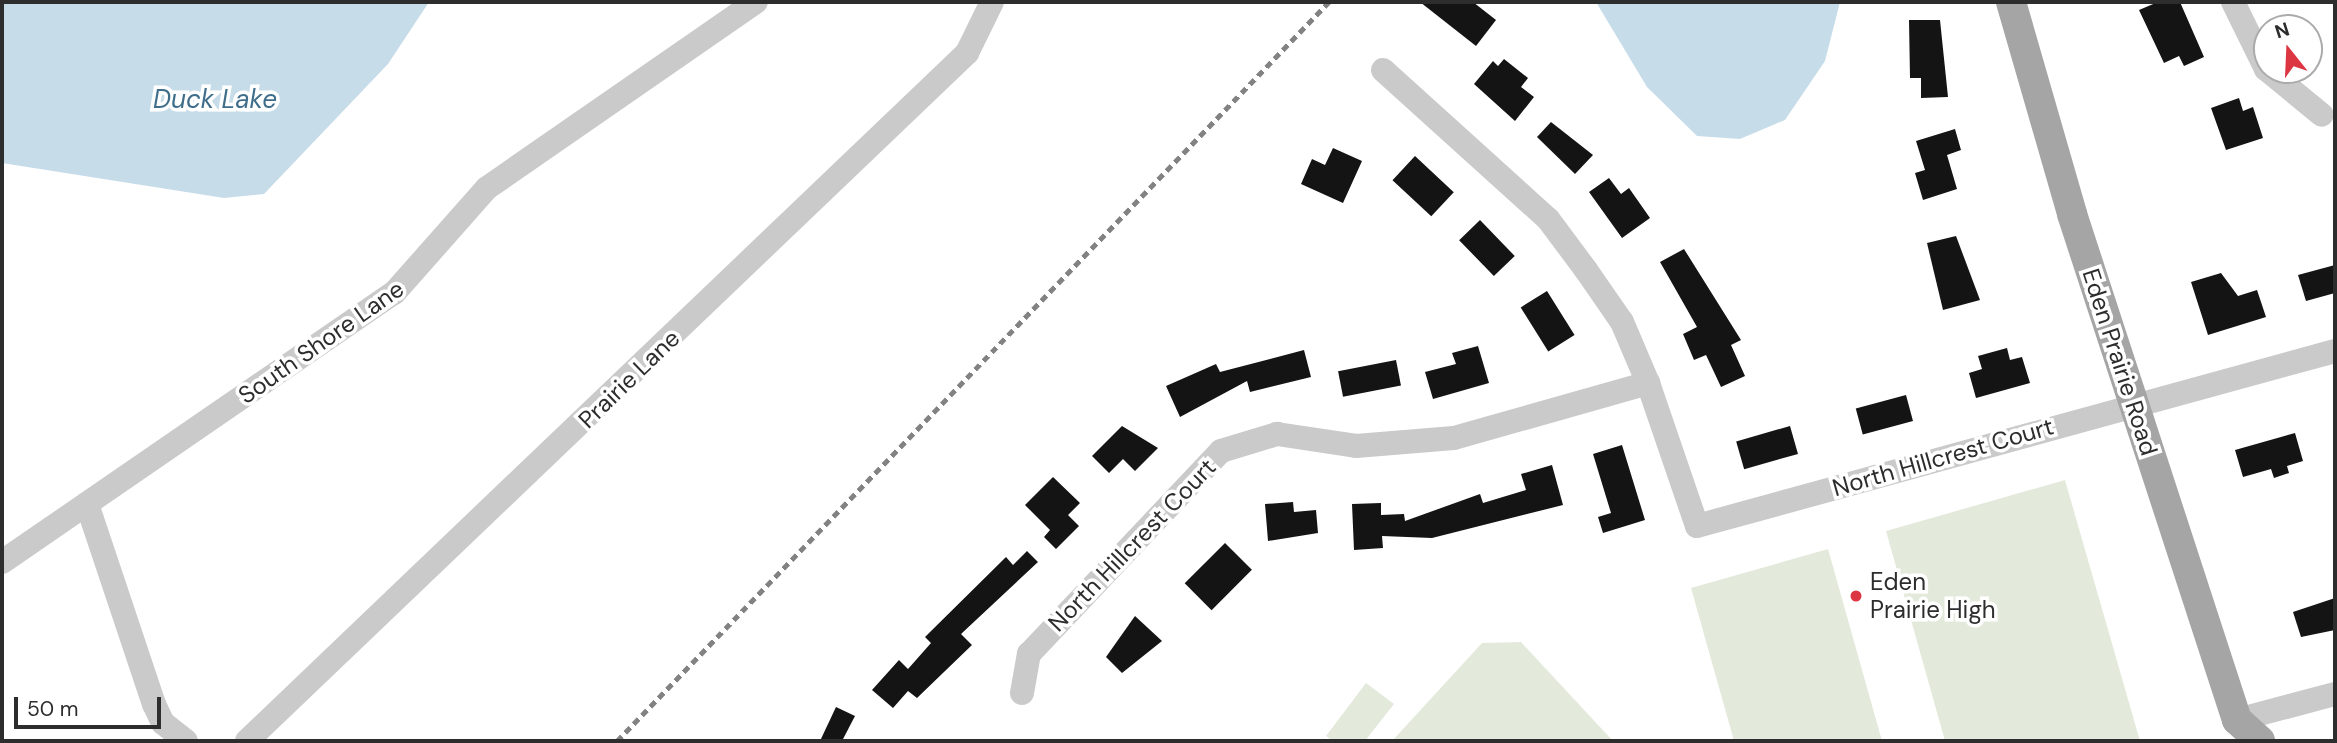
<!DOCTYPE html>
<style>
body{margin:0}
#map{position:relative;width:2337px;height:743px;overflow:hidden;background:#fff;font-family:"DM Sans",sans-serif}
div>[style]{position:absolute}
.green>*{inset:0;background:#e3eadb}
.water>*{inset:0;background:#c7dce9}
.building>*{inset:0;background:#141414;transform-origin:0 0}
.minor>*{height:24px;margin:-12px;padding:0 12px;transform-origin:12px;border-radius:12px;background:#cacaca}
.major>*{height:30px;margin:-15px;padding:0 15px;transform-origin:15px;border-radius:15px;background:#a5a5a5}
.rail>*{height:5px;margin-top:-2.5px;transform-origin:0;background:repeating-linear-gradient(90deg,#828282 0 7px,transparent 0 12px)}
.dots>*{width:19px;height:19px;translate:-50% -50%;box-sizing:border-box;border:4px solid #fff;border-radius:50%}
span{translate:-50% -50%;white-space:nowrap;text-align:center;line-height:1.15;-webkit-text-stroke:7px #fff;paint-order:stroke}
.street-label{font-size:24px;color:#2d2d2d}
.poi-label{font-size:24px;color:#2d2d2d}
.left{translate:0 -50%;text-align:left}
.water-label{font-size:26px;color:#3f6e8b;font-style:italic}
.frame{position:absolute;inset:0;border:4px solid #2d2d2d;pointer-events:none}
.north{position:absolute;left:2253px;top:14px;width:70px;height:70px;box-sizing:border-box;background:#fff;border:2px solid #ababab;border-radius:50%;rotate:342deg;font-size:19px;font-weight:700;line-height:28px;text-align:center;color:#2d2d2d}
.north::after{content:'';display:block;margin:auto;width:24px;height:32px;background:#dd3643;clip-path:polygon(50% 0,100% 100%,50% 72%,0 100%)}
.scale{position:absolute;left:14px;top:697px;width:147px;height:32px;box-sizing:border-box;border:4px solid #2d2d2d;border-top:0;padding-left:9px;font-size:21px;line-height:24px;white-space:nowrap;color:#2d2d2d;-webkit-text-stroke:5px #fff;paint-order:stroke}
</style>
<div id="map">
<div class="green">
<i style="clip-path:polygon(2065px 480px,2140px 741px,1945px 741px,1886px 531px)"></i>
<i style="clip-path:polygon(1828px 549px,1882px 741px,1734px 741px,1691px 588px)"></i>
<i style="clip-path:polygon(1521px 642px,1613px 741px,1392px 741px,1482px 643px)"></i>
<i style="clip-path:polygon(1366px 683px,1394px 704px,1365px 741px,1333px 741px,1326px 736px)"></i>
</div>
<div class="water">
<i style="clip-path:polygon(2px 2px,429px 2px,388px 64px,264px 194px,224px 198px,2px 163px)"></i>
<i style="clip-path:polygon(1596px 2px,1840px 2px,1825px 61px,1785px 120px,1740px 139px,1697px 136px,1647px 87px)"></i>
</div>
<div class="building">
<i style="clip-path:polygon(1420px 2px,1473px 2px,1496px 20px,1476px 46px)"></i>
<i style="clip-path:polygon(2158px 2px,2180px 2px,2204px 57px,2184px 66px,2179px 56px,2164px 63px,2139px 10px)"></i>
<i style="clip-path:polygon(1909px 20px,1940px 20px,1948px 97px,1921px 98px,1921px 78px,1910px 78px)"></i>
<i style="clip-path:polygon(1504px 59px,1528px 78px,1521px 87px,1534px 97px,1515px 121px,1474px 84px,1493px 61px,1498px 66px)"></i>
<i style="clip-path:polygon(2239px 98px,2243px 111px,2253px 107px,2263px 138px,2226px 150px,2211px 108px)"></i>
<i style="clip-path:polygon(1551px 122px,1593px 155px,1575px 174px,1537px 137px)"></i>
<i style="clip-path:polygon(1955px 129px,1961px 150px,1947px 155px,1957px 189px,1923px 200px,1915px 173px,1925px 170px,1916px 141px)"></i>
<i style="clip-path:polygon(1333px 148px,1362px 161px,1343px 203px,1301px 184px,1312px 159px,1325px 165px)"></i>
<i style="left:1415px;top:156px;width:53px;height:33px;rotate:43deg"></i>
<i style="clip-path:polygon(1609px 178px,1621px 194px,1629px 188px,1650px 218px,1622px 238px,1589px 192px)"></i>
<i style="left:1480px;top:220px;width:50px;height:29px;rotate:46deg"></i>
<i style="clip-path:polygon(1956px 236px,1980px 300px,1943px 310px,1927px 243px)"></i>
<i style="clip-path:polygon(1684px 249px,1741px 340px,1731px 345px,1745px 376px,1721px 387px,1706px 355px,1694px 360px,1683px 334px,1697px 327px,1660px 262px)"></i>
<i style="clip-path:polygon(2335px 265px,2335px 293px,2306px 301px,2298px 275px)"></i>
<i style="clip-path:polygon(2221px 273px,2238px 296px,2257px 290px,2266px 317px,2208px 335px,2191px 282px)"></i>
<i style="left:1547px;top:291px;width:52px;height:31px;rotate:58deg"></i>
<i style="clip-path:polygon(1478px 346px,1489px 383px,1433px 399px,1425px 372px,1456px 364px,1452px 353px)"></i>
<i style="clip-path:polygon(2007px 348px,2010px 360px,2022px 357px,2030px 383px,1976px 398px,1969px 373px,1982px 369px,1978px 356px)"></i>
<i style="clip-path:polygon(1304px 350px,1311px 377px,1250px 392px,1247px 381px,1180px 417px,1166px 386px,1216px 364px,1220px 372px)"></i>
<i style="left:1396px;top:360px;width:26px;height:59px;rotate:79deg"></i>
<i style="left:1906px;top:395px;width:27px;height:52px;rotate:75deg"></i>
<i style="clip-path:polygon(1122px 426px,1158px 448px,1135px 471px,1123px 459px,1109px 473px,1092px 456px)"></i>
<i style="left:1790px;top:426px;width:29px;height:56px;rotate:74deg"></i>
<i style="clip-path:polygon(2295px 433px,2303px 461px,2287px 466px,2289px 473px,2274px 478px,2271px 469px,2243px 477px,2235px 450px)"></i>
<i style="clip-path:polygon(1622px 445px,1645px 520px,1603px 533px,1598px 517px,1611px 513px,1593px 454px)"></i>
<i style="clip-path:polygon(1552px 465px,1563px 505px,1432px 538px,1382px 536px,1383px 548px,1354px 550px,1352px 504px,1381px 503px,1381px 515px,1404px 514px,1405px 521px,1480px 494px,1483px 503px,1526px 490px,1521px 474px)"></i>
<i style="clip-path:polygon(1053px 477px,1080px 503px,1068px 515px,1079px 526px,1056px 549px,1044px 537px,1050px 530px,1025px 505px)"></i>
<i style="clip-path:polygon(1293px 502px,1294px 512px,1316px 510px,1318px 533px,1268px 541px,1265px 504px)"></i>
<i style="left:1225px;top:543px;width:38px;height:57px;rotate:45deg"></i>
<i style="clip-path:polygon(1027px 551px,1038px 562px,961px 634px,972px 645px,917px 698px,908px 691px,893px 708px,872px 690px,899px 660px,908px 669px,931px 643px,925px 637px,1006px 557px,1013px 565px)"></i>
<i style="clip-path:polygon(2335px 598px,2335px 630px,2301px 637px,2293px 612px)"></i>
<i style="clip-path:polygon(1135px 616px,1162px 641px,1122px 673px,1106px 657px)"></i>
<i style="clip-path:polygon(836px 707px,855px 716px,842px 741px,820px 741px)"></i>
</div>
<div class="minor">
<i style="left:2233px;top:2px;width:75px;rotate:63.8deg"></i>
<i style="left:2266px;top:69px;width:72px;rotate:39.4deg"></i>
<i style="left:1383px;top:70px;width:222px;rotate:42.1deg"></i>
<i style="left:1548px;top:219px;width:64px;rotate:53.3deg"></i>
<i style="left:1586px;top:270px;width:63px;rotate:55.3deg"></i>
<i style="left:1622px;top:322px;width:66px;rotate:66.9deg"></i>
<i style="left:1648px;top:383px;width:151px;rotate:71.1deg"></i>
<i style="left:1697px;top:526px;width:662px;rotate:-15.34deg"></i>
<i style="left:87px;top:504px;width:211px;rotate:71.5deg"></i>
<i style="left:154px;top:704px;width:21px;rotate:65deg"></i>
<i style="left:163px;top:723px;width:29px;rotate:38deg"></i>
<i style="left:2px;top:562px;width:475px;rotate:-34.5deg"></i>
<i style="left:394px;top:293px;width:140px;rotate:-48.5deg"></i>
<i style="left:487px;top:188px;width:327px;rotate:-34.7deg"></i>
<i style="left:1022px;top:693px;width:40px;rotate:-80deg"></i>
<i style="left:1029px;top:654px;width:279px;rotate:-46.6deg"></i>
<i style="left:1221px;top:451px;width:59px;rotate:-16.9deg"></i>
<i style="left:1277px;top:434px;width:80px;rotate:8.6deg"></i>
<i style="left:1356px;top:446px;width:98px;rotate:-4.7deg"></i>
<i style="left:1454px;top:438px;width:202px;rotate:-15.8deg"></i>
<i style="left:2237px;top:720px;width:101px;rotate:-14.9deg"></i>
<i style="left:247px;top:741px;width:996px;rotate:-43.7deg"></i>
<i style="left:967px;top:53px;width:57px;rotate:-63.9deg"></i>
</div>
<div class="major">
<i style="left:2011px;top:2px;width:221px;rotate:73.9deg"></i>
<i style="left:2072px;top:214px;width:532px;rotate:71.94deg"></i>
<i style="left:2237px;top:720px;width:31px;rotate:42deg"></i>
</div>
<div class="rail">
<i style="left:617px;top:741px;width:1026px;rotate:-46.07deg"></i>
</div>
<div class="dots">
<i style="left:1856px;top:596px;background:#dd3643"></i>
</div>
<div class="street-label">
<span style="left:321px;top:342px;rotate:-35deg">South Shore Lane</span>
<span style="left:2120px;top:362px;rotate:72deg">Eden Prairie Road</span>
<span style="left:629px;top:379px;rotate:-44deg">Prairie Lane</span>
<span style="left:1943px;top:457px;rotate:-16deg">North Hillcrest Court</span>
<span style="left:1132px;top:545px;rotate:-46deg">North Hillcrest Court</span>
</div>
<div class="poi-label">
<span class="left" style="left:1870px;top:596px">Eden<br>Prairie High</span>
</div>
<div class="water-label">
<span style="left:215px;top:100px">Duck Lake</span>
</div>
<div class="frame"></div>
<div class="north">N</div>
<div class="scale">50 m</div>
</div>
